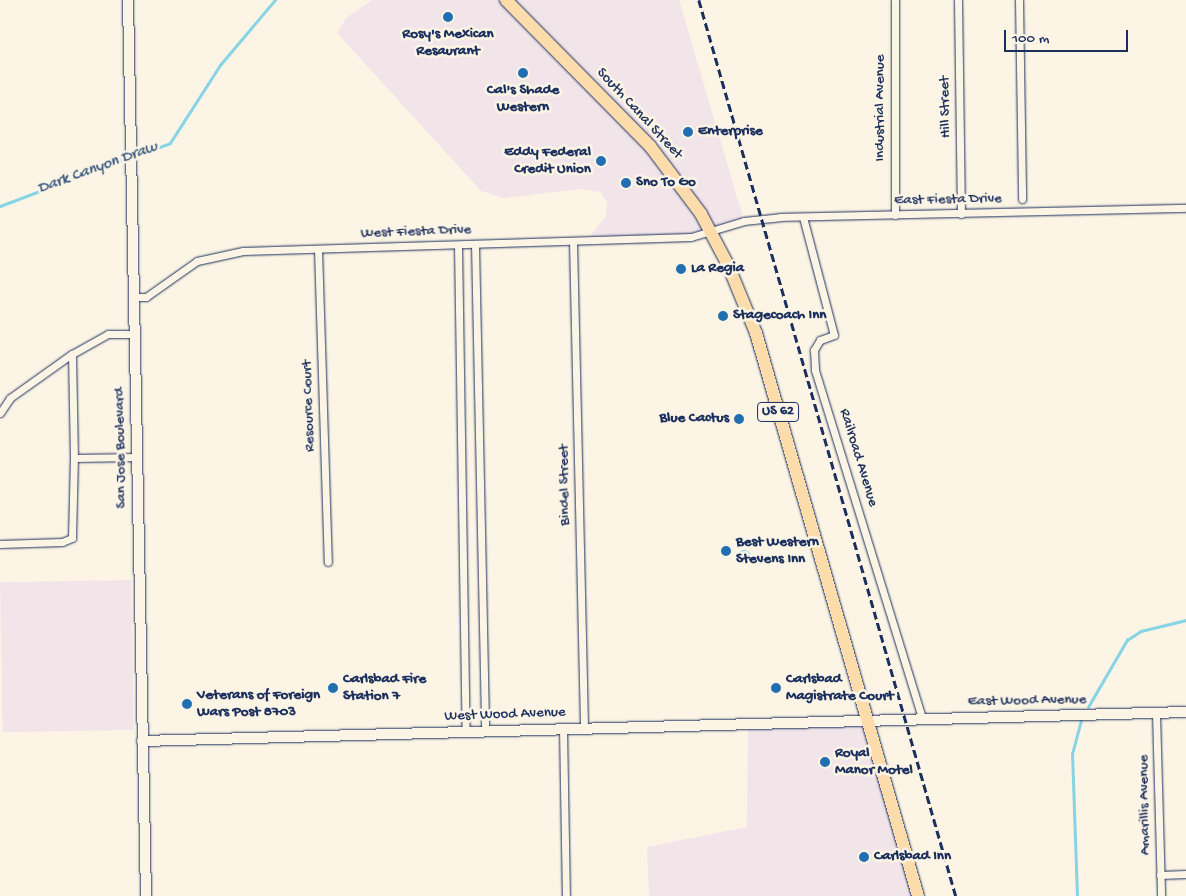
<!DOCTYPE html>
<style>
body{margin:0}
#map{position:relative;width:1186px;height:896px;overflow:hidden;background:#fcf5e5;font-family:"Gochi Hand",sans-serif}
div>[style]{position:absolute}
.built>*{inset:0;background:#f1e5e9;transform-origin:0 0}
.water>*{inset:0;background:#86d4e4}
.round{border-radius:50%}
.stream>*{height:2.5px;margin:-1.25px;padding:0 1.25px;transform-origin:1.25px;border-radius:1.25px;background:#86d4e4}
.roads{filter:drop-shadow(0 0 1px #1b2f5e) drop-shadow(0 0 1px #1b2f5e)}
.street>*{height:7px;margin:-3.5px;padding:0 3.5px;transform-origin:3.5px;border-radius:3.5px;background:#fcf5e5}
.secondary>*{height:10px;margin:-5px;padding:0 5px;transform-origin:5px;border-radius:5px;background:#fcf5e5}
.highway>*{height:12px;margin:-6px;padding:0 6px;transform-origin:6px;border-radius:6px;background:#fddcac}
.rail>*{height:2.5px;margin-top:-1.25px;transform-origin:0;background:repeating-linear-gradient(90deg,#1b2f5e 0 8px,transparent 0 12px)}
.dots>*{width:14px;height:14px;translate:-50% -50%;box-sizing:border-box;border:2px solid #fcf5e5;border-radius:50%}
span{translate:-50% -50%;white-space:nowrap;text-align:center;line-height:1.15;-webkit-text-stroke:5px #fcf5e5;paint-order:stroke}
.shield-label span{padding:1px 4px;background:#fcf5e5;border:1px solid;border-radius:4px;-webkit-text-stroke-width:0}
.shield-label{font-size:14px;color:#1b2f5e;font-weight:700}
.poi-label{font-size:15px;color:#1b2f5e;font-weight:700}
.left{translate:0 -50%;text-align:left}
.right{translate:-100% -50%;text-align:right}
.street-label{font-size:15px;color:#1b2f5e}
.water-label{font-size:16px;color:#365880;font-style:italic}
.scale{position:absolute;left:1004px;top:30px;width:124px;height:22px;box-sizing:border-box;border:2px solid #1b2f5e;border-top:0;padding-left:6px;font-size:15px;line-height:18px;white-space:nowrap;color:#1b2f5e;-webkit-text-stroke:4px #fcf5e5;paint-order:stroke}
</style>
<div id="map">
<div class="built">
<i style="clip-path:polygon(372px 0,679px 0,744px 221px,712px 234px,586px 241px,606px 216px,607px 202px,600px 192px,581px 189px,504px 198px,481px 191px,337px 33px,346px 18px)"></i>
<i style="left:131px;top:580px;width:150px;height:131px;rotate:89deg"></i>
<i style="clip-path:polygon(868px 719px,918px 896px,649px 896px,647px 847px,747px 827px,748px 723px)"></i>
</div>
<div class="water">
<i class="round" style="left:737px;top:550px;width:14px;height:14px"></i>
</div>
<div class="stream">
<i style="left:135px;top:156px;width:37px;rotate:-20deg"></i>
<i style="left:170px;top:143px;width:93px;rotate:-57.3deg"></i>
<i style="left:220px;top:65px;width:85px;rotate:-49.8deg"></i>
<i style="left:0;top:206px;width:136px;rotate:-20.7deg"></i>
<i style="left:1088px;top:707px;width:78px;rotate:-59.8deg"></i>
<i style="left:1127px;top:640px;width:17px;rotate:-33deg"></i>
<i style="left:1141px;top:631px;width:46px;rotate:-13.7deg"></i>
<i style="left:1077px;top:896px;width:142px;rotate:-92deg"></i>
<i style="left:1072px;top:754px;width:34px;rotate:-75deg"></i>
</div>
<div class="roads">
<div class="street">
<i style="left:895px;top:0;width:215px;rotate:90deg"></i>
<i style="left:958px;top:0;width:214px;rotate:89.2deg"></i>
<i style="left:1019px;top:0;width:199px;rotate:89.1deg"></i>
<i style="left:803px;top:217px;width:122px;rotate:75.3deg"></i>
<i style="left:834px;top:335px;width:15px;rotate:160deg"></i>
<i style="left:820px;top:340px;width:12px;rotate:121deg"></i>
<i style="left:814px;top:350px;width:20px;rotate:87deg"></i>
<i style="left:815px;top:370px;width:364px;rotate:72.9deg"></i>
<i style="left:573px;top:241px;width:487px;rotate:88.7deg"></i>
<i style="left:475px;top:244px;width:487px;rotate:88.8deg"></i>
<i style="left:458px;top:245px;width:486px;rotate:89.1deg"></i>
<i style="left:318px;top:249px;width:313px;rotate:88.2deg"></i>
<i style="left:133px;top:297px;width:13px"></i>
<i style="left:146px;top:297px;width:62px;rotate:-35.2deg"></i>
<i style="left:197px;top:261px;width:47px;rotate:-12.3deg"></i>
<i style="left:243px;top:251px;width:448px;rotate:-1.8deg"></i>
<i style="left:691px;top:237px;width:55px;rotate:-16.8deg"></i>
<i style="left:744px;top:221px;width:36px;rotate:-6deg"></i>
<i style="left:780px;top:217px;width:406px;rotate:-1.3deg"></i>
<i style="left:134px;top:334px;width:26px;rotate:180deg"></i>
<i style="left:108px;top:334px;width:41px;rotate:150.9deg"></i>
<i style="left:72px;top:354px;width:104px;rotate:88.9deg"></i>
<i style="left:74px;top:458px;width:63px;rotate:-0.9deg"></i>
<i style="left:0;top:413px;width:18px;rotate:-56deg"></i>
<i style="left:10px;top:398px;width:76px;rotate:-35.4deg"></i>
<i style="left:0;top:544px;width:62px;rotate:-1.8deg"></i>
<i style="left:62px;top:542px;width:11px;rotate:-22deg"></i>
<i style="left:72px;top:538px;width:80px;rotate:-88.6deg"></i>
<i style="left:1156px;top:713px;width:183px;rotate:88.4deg"></i>
<i style="left:563px;top:728px;width:168px;rotate:89deg"></i>
<i style="left:1160px;top:875px;width:26px;rotate:-2deg"></i>
</div>
<div class="secondary">
<i style="left:128px;top:0;width:896px;rotate:88.85deg"></i>
<i style="left:142px;top:741px;width:1044px;rotate:-1.59deg"></i>
</div>
<div class="highway">
<i style="left:506px;top:0;width:205px;rotate:45.4deg"></i>
<i style="left:650px;top:146px;width:85px;rotate:53.1deg"></i>
<i style="left:701px;top:214px;width:58px;rotate:62.1deg"></i>
<i style="left:728px;top:265px;width:74px;rotate:67.6deg"></i>
<i style="left:756px;top:333px;width:586px;rotate:73.95deg"></i>
</div>
</div>
<div class="rail">
<i style="left:699px;top:0;width:932px;rotate:74deg"></i>
</div>
<div class="dots">
<i style="left:448px;top:17px;background:#1f6fb2"></i>
<i style="left:523px;top:73px;background:#1f6fb2"></i>
<i style="left:688px;top:132px;background:#1f6fb2"></i>
<i style="left:601px;top:161px;background:#1f6fb2"></i>
<i style="left:626px;top:183px;background:#1f6fb2"></i>
<i style="left:681px;top:269px;background:#1f6fb2"></i>
<i style="left:723px;top:316px;background:#1f6fb2"></i>
<i style="left:739px;top:419px;background:#1f6fb2"></i>
<i style="left:726px;top:551px;background:#1f6fb2"></i>
<i style="left:333px;top:688px;background:#1f6fb2"></i>
<i style="left:776px;top:688px;background:#1f6fb2"></i>
<i style="left:187px;top:704px;background:#1f6fb2"></i>
<i style="left:825px;top:762px;background:#1f6fb2"></i>
<i style="left:864px;top:857px;background:#1f6fb2"></i>
</div>
<div class="shield-label">
<span style="left:778px;top:412px">US 62</span>
</div>
<div class="poi-label">
<span style="left:448px;top:43px">Rosy's Mexican<br>Resaurant</span>
<span style="left:523px;top:99px">Cal's Shade<br>Western</span>
<span class="left" style="left:698px;top:132px">Enterprise</span>
<span class="right" style="left:591px;top:161px">Eddy Federal<br>Credit Union</span>
<span class="left" style="left:636px;top:183px">Sno To Go</span>
<span class="left" style="left:691px;top:269px">La Regia</span>
<span class="left" style="left:733px;top:316px">Stagecoach Inn</span>
<span class="right" style="left:729px;top:419px">Blue Cactus</span>
<span class="left" style="left:736px;top:551px">Best Western<br>Stevens Inn</span>
<span class="left" style="left:343px;top:688px">Carlsbad Fire<br>Station 7</span>
<span class="left" style="left:786px;top:688px">Carlsbad<br>Magistrate Court</span>
<span class="left" style="left:197px;top:704px">Veterans of Foreign<br>Wars Post 8703</span>
<span class="left" style="left:835px;top:762px">Royal<br>Manor Motel</span>
<span class="left" style="left:874px;top:857px">Carlsbad Inn</span>
</div>
<div class="street-label">
<span style="left:946px;top:107px;rotate:-91deg">Hill Street</span>
<span style="left:881px;top:108px;rotate:-90deg">Industrial Avenue</span>
<span style="left:639px;top:114px;rotate:47deg">South Canal Street</span>
<span style="left:948px;top:200px;rotate:-1deg">East Fiesta Drive</span>
<span style="left:416px;top:232px;rotate:-2deg">West Fiesta Drive</span>
<span style="left:309px;top:406px;rotate:-92deg">Resource Court</span>
<span style="left:121px;top:448px;rotate:-91deg">San Jose Boulevard</span>
<span style="left:858px;top:458px;rotate:73deg">Railroad Avenue</span>
<span style="left:565px;top:485px;rotate:-91deg">Bindel Street</span>
<span style="left:1027px;top:701px;rotate:-1deg">East Wood Avenue</span>
<span style="left:505px;top:715px;rotate:-2deg">West Wood Avenue</span>
<span style="left:1145px;top:805px;rotate:-91deg">Amarillis Avenue</span>
</div>
<div class="water-label">
<span style="left:98px;top:169px;rotate:-20deg">Dark Canyon Draw</span>
</div>
<div class="scale">100 m</div>
</div>
